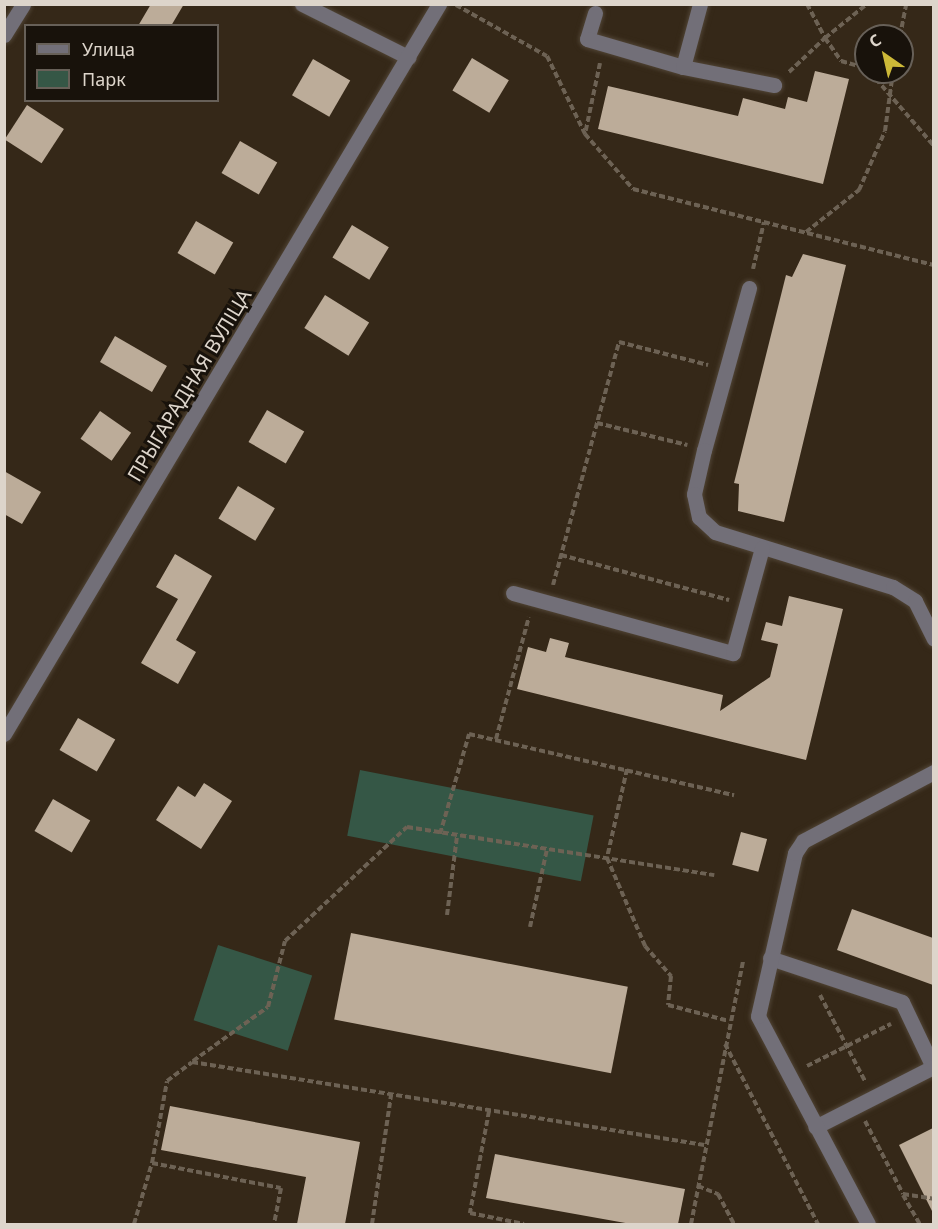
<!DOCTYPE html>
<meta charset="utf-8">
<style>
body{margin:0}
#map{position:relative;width:938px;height:1229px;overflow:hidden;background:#352818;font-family:"Noto Sans",sans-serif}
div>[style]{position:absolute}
.green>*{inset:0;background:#355746;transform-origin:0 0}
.building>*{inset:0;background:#bcac99;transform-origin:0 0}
.path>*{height:4px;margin-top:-2px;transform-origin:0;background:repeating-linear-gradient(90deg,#6d6254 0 6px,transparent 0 9px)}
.roads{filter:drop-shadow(0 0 2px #504435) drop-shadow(0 0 2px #504435)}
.minor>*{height:15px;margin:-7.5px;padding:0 7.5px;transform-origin:7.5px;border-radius:7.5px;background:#726f78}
span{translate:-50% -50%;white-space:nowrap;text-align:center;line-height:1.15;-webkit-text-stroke:6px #18120b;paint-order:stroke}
.street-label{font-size:20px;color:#ddd5cb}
.frame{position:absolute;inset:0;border:6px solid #ddd5cb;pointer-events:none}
.legend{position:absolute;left:24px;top:24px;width:195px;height:78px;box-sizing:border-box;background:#18120b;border:2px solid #676058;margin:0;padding:8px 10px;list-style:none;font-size:18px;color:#ddd5cb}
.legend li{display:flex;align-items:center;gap:12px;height:30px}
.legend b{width:30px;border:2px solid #676058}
.north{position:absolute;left:854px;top:24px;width:60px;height:60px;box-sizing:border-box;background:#18120b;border:2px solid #676058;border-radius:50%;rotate:326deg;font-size:16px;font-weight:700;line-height:24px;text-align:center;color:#ddd5cb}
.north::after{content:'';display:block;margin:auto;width:21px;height:27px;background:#cdb938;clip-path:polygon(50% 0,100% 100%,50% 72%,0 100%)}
</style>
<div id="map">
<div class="green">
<i style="left:360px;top:770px;width:238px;height:67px;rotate:11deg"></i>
<i style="left:218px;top:945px;width:99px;height:79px;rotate:18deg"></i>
</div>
<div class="building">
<i style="clip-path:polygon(151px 4px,184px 4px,171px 26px,138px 26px)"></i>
<i style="left:472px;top:58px;width:43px;height:38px;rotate:31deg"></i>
<i style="left:313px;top:59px;width:43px;height:42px;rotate:30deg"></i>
<i style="clip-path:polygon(815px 71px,849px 79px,823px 184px,598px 129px,608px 86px,738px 116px,743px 98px,785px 109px,788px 97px,807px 102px)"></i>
<i style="left:27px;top:105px;width:44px;height:41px;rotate:33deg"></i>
<i style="left:240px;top:141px;width:43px;height:37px;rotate:30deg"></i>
<i style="left:196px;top:221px;width:43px;height:37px;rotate:30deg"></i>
<i style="left:352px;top:225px;width:43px;height:38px;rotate:31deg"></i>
<i style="clip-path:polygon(803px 254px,846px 265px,784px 522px,738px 511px,739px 484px,734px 483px,786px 275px,792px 277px)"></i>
<i style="left:325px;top:295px;width:52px;height:39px;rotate:32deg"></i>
<i style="left:115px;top:336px;width:60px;height:30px;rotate:30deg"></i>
<i style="left:267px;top:410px;width:43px;height:37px;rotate:30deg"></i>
<i style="left:100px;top:411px;width:38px;height:34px;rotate:35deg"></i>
<i style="clip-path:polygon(4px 471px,41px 492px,22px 524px,4px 514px)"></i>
<i style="left:238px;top:486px;width:43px;height:38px;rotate:31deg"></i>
<i style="clip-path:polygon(175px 554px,212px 576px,176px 640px,196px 652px,178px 684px,141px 663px,178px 599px,156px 587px)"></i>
<i style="clip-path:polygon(789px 596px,843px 609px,806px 760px,517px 689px,528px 647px,546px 652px,550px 638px,569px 643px,565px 657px,723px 695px,720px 711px,770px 677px,778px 644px,761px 640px,766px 622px,782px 626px)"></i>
<i style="left:78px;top:718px;width:43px;height:37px;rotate:30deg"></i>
<i style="clip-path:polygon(204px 783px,232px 801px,201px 849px,156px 820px,178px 786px,195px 797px)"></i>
<i style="left:53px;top:799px;width:43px;height:37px;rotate:30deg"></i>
<i style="left:741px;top:832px;width:27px;height:34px;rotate:15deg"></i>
<i style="clip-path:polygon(852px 909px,933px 938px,933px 985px,837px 950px)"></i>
<i style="left:351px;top:933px;width:282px;height:88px;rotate:11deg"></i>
<i style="clip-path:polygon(170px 1106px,360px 1142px,345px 1224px,297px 1224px,306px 1177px,161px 1150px)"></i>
<i style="clip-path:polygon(933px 1128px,933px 1213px,899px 1145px)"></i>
<i style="clip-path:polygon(495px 1154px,685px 1189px,678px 1224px,631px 1224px,486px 1198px)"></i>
</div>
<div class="path">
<i style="left:807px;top:4px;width:38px;rotate:62deg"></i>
<i style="left:825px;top:38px;width:54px;rotate:-39deg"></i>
<i style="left:456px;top:5px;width:104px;rotate:29.3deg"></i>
<i style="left:547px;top:56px;width:87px;rotate:64deg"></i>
<i style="left:900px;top:36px;width:33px;rotate:-79deg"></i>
<i style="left:600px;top:63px;width:73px;rotate:101.9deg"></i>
<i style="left:585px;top:134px;width:73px;rotate:48.9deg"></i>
<i style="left:633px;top:189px;width:310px;rotate:14.2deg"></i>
<i style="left:789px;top:72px;width:50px;rotate:-43.4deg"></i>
<i style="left:825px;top:38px;width:28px;rotate:55deg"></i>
<i style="left:841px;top:61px;width:26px;rotate:16deg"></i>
<i style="left:870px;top:72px;width:98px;rotate:49.1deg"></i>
<i style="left:806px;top:232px;width:68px;rotate:-38.4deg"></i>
<i style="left:859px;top:190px;width:64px;rotate:-66.2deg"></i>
<i style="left:885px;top:131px;width:60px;rotate:-82.3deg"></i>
<i style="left:753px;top:269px;width:48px;rotate:-76.8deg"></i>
<i style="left:597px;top:423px;width:93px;rotate:13.7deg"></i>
<i style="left:561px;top:555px;width:174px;rotate:15deg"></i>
<i style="left:553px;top:585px;width:252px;rotate:-74.8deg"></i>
<i style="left:619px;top:342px;width:92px;rotate:14.5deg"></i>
<i style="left:496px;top:739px;width:126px;rotate:-74.9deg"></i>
<i style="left:627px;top:769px;width:91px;rotate:102.7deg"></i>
<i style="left:607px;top:858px;width:96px;rotate:66.6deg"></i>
<i style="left:645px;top:946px;width:40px;rotate:49deg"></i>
<i style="left:671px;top:976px;width:29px;rotate:96deg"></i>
<i style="left:668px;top:1005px;width:63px;rotate:14.7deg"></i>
<i style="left:440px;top:834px;width:104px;rotate:-73.8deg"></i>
<i style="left:469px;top:734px;width:272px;rotate:13deg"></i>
<i style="left:447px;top:915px;width:80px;rotate:-82.8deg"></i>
<i style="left:530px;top:927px;width:80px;rotate:-77.7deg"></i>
<i style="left:820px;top:995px;width:97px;rotate:62.4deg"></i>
<i style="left:725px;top:1044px;width:203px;rotate:62.7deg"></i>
<i style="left:193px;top:1061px;width:92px;rotate:-35.8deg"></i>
<i style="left:268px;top:1007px;width:68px;rotate:-75.6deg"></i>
<i style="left:285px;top:941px;width:167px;rotate:-43.1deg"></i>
<i style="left:407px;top:827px;width:311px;rotate:8.9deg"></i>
<i style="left:807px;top:1066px;width:94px;rotate:-26.6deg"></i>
<i style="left:489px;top:1111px;width:104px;rotate:100.6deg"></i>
<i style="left:470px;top:1213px;width:55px;rotate:11.5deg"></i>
<i style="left:865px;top:1121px;width:82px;rotate:62.5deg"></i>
<i style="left:903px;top:1194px;width:31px;rotate:9deg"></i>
<i style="left:152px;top:1163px;width:131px;rotate:11deg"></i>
<i style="left:281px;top:1188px;width:37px;rotate:101deg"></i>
<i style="left:698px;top:1186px;width:22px;rotate:22deg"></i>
<i style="left:718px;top:1194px;width:34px;rotate:62deg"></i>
<i style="left:903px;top:1195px;width:34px;rotate:60deg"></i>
<i style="left:134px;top:1224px;width:64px;rotate:-73.6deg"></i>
<i style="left:152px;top:1163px;width:83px;rotate:-79.6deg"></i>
<i style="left:167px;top:1081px;width:31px;rotate:-37deg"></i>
<i style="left:192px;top:1062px;width:519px;rotate:9.21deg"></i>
<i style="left:372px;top:1224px;width:130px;rotate:-81.6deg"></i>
<i style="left:691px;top:1224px;width:268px;rotate:-78.8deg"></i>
</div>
<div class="roads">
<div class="minor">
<i style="left:302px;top:4px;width:119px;rotate:26.6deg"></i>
<i style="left:595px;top:13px;width:27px;rotate:107deg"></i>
<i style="left:587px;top:39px;width:100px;rotate:16.3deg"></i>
<i style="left:683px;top:67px;width:93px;rotate:11.2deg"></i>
<i style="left:4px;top:35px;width:36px;rotate:-58deg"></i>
<i style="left:683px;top:67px;width:65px;rotate:-74.9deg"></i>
<i style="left:749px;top:288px;width:168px;rotate:105.5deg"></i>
<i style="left:704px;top:450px;width:45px;rotate:102.8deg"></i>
<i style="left:694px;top:494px;width:24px;rotate:78deg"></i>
<i style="left:699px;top:517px;width:22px;rotate:43deg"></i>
<i style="left:715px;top:532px;width:186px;rotate:17.2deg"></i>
<i style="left:893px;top:587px;width:26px;rotate:32deg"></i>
<i style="left:915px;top:601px;width:42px;rotate:63.4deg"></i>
<i style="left:513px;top:593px;width:228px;rotate:15.3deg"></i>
<i style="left:733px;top:653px;width:109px;rotate:-74.6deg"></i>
<i style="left:4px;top:734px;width:850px;rotate:-59.21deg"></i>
<i style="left:770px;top:958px;width:139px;rotate:18.4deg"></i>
<i style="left:902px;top:1002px;width:72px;rotate:64.5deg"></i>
<i style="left:933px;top:1067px;width:132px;rotate:153deg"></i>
<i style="left:868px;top:1224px;width:235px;rotate:-117.9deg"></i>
<i style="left:758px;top:1016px;width:167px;rotate:-77.2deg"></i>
<i style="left:795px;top:853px;width:14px;rotate:-56deg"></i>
<i style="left:803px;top:841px;width:148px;rotate:-27.8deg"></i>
</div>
</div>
<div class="street-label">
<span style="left:189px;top:385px;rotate:-59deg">ПРЫГАРАДНАЯ ВУЛІЦА</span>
</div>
<div class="frame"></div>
<ul class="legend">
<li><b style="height:8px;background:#726f78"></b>Улица</li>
<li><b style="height:16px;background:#355746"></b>Парк</li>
</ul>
<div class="north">С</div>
</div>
